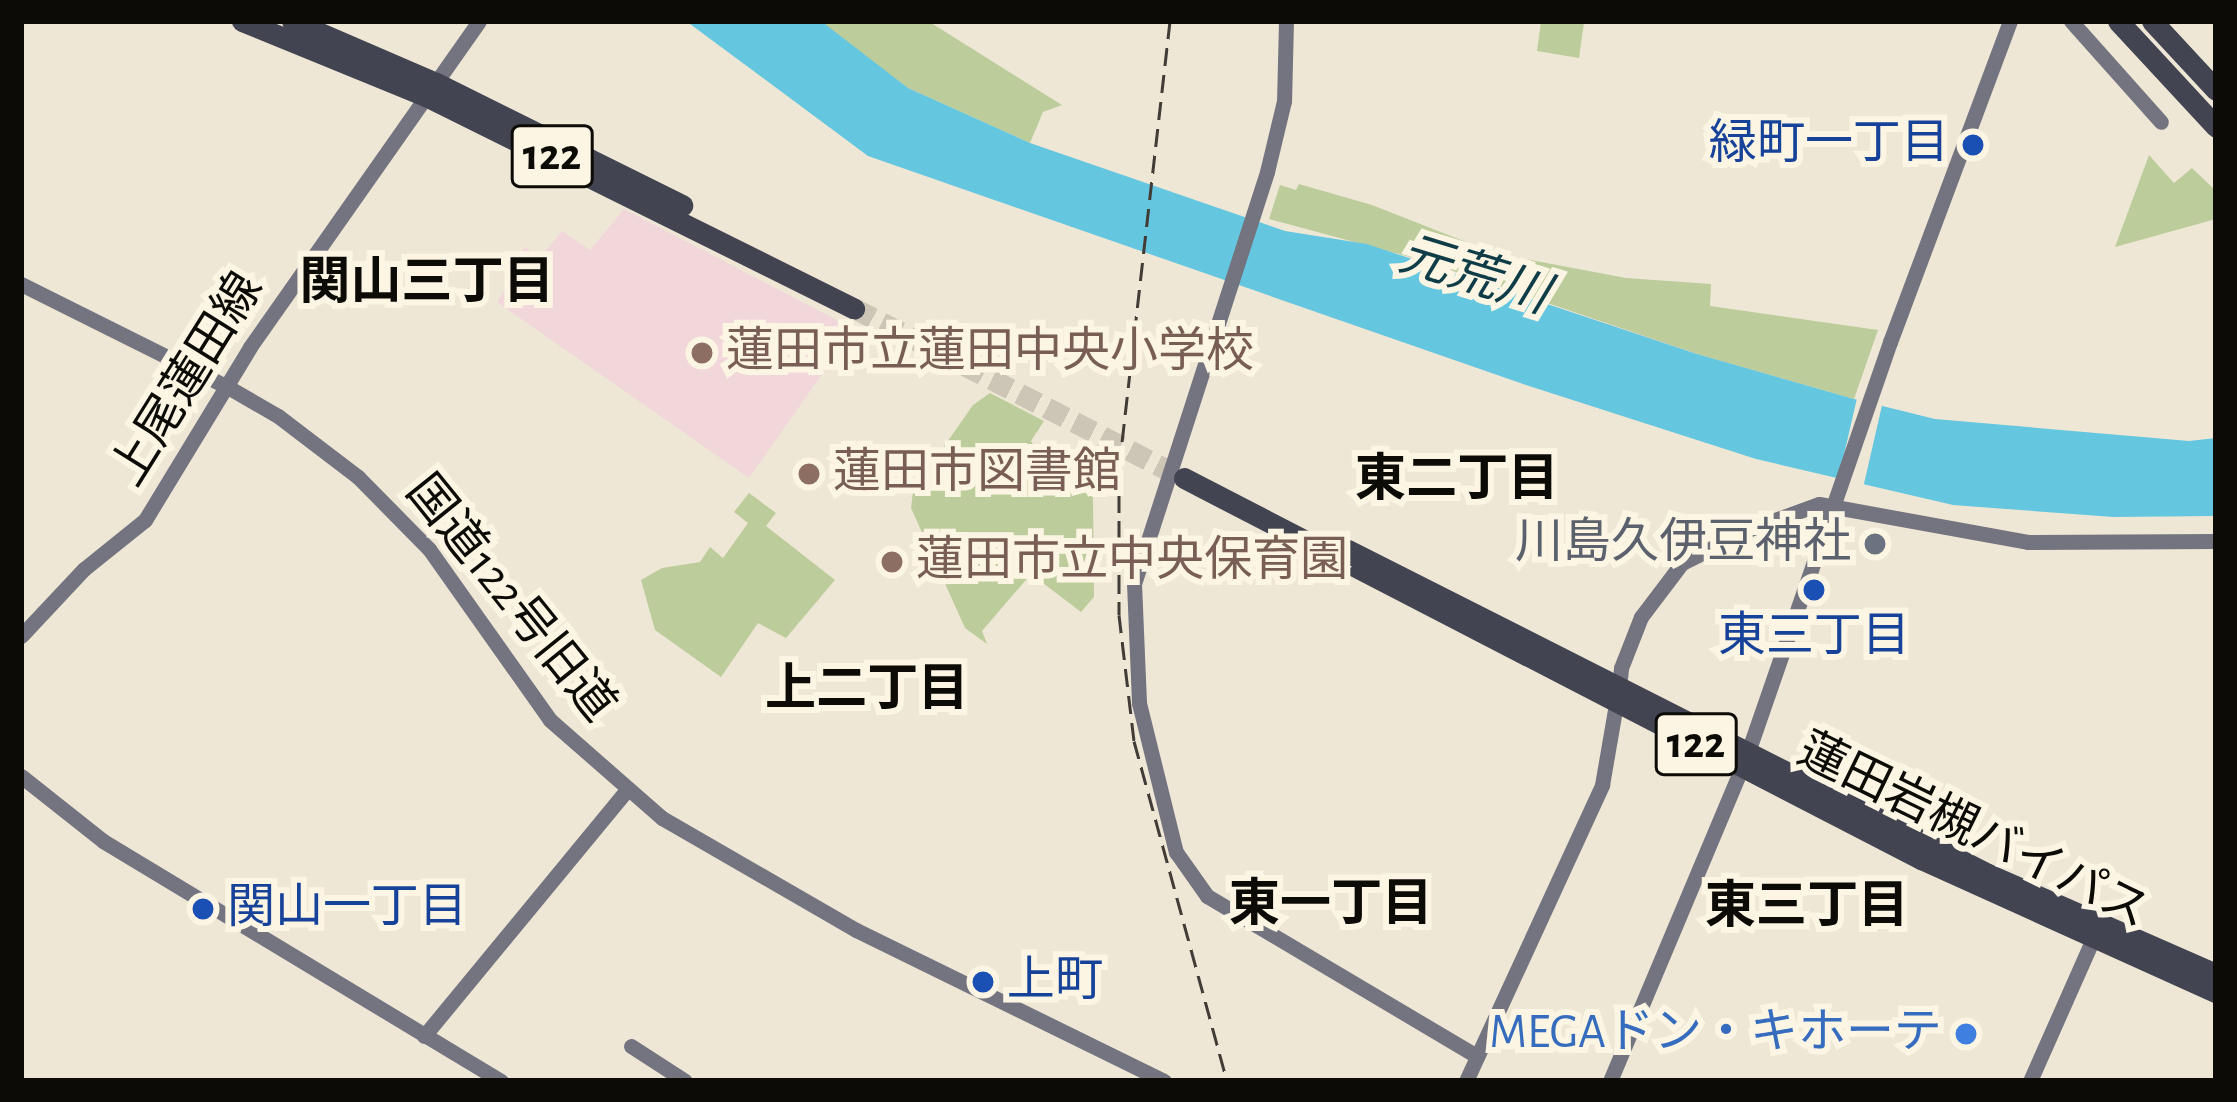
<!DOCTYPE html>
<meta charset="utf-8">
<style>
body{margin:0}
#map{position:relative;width:2237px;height:1102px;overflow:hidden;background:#efe7d6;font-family:"Alegreya Sans","Noto Sans JP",sans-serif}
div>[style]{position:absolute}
.education>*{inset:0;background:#f1d6da}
.green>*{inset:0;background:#bccc9b}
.water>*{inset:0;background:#64c6df}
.pier>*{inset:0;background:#efe7d6;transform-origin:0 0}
.highway-tunnel>*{height:21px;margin-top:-10.5px;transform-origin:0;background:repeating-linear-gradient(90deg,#cdc6b7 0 21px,transparent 0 31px)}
.secondary>*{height:15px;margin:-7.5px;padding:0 7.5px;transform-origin:7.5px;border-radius:7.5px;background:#73747f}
.highway>*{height:21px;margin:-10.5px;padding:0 10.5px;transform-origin:10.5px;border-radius:10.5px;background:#424452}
.rail>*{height:3px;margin-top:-1.5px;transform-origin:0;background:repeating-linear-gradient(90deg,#413d36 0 18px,transparent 0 27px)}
.dots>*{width:33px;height:33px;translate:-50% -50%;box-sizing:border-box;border:6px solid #fcf5e3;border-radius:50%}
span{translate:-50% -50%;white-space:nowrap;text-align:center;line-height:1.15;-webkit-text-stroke:12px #fcf5e3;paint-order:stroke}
.shield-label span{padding:3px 9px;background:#fcf5e3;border:3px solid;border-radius:9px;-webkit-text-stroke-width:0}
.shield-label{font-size:45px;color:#0d0b06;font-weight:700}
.transit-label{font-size:48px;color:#164399}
.right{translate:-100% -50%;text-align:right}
.left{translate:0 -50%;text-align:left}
.education-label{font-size:48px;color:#785e54}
.street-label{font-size:48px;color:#0d0b06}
.worship-label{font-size:48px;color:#5b616d}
.shop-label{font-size:48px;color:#366cbe}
.water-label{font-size:51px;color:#0e3c47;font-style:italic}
.neighbourhood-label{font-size:51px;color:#0d0b06;font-weight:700}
.frame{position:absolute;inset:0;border:24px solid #0d0b06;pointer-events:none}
</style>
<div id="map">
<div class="education">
<i style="clip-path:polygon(624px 209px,854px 329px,749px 478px,497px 302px,509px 283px,503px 277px,525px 247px,540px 258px,562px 231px,590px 250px)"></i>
</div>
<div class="green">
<i style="clip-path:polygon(818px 21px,928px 21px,1062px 105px,1043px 112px,1030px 143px,908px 88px)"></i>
<i style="clip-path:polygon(1541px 21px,1584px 23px,1579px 58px,1537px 51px)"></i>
<i style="clip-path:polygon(2149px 155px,2174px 183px,2192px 168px,2216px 191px,2216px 219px,2115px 247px)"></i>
<i style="clip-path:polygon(1299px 184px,1372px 205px,1494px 253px,1626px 278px,1711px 284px,1710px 306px,1878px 330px,1854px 399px,1697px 354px,1421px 260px,1269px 219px,1280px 185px,1296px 190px)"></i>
<i style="clip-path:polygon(990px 393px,1044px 421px,1031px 441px,1056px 479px,1093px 497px,1094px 597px,1081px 612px,1031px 574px,982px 631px,987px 644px,965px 628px,911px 508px,913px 491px,973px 405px)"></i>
<i style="clip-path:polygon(749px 493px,776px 513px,766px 526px,835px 580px,786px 638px,758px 623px,721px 677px,655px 630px,641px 580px,662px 568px,700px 562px,710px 547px,723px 558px,748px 523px,734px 512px)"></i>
</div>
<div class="water">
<i style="clip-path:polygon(686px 21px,821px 21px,908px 88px,1030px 143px,1285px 231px,1367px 244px,1697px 354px,1854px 399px,1935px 419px,2189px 441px,2216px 438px,2216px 516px,2113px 517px,1953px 505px,1756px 459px,1529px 386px,868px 156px)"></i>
</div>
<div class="pier">
<i style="left:1858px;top:394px;width:26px;height:93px;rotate:13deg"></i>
</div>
<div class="highway-tunnel">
<i style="left:854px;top:308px;width:371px;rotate:27.3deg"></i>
</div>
<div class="secondary">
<i style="left:1286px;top:21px;width:80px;rotate:91.4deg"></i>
<i style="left:1284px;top:101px;width:73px;rotate:103.5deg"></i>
<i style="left:1267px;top:172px;width:432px;rotate:107.9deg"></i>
<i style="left:1134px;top:583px;width:120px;rotate:87.6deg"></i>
<i style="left:1139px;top:703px;width:154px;rotate:76.1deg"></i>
<i style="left:1176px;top:852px;width:54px;rotate:54.8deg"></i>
<i style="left:1207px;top:896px;width:314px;rotate:30.7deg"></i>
<i style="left:2071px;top:21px;width:135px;rotate:48.3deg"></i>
<i style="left:21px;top:284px;width:229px;rotate:26.5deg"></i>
<i style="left:226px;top:386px;width:60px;rotate:30deg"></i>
<i style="left:278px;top:416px;width:101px;rotate:37.3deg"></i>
<i style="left:358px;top:477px;width:101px;rotate:45.4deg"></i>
<i style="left:429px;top:549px;width:209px;rotate:54.7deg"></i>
<i style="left:550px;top:720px;width:149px;rotate:41.2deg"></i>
<i style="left:662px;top:818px;width:224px;rotate:30deg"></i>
<i style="left:856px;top:930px;width:343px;rotate:26.1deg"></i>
<i style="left:21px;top:636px;width:92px;rotate:-46.8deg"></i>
<i style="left:84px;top:569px;width:78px;rotate:-38.8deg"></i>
<i style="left:145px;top:520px;width:202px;rotate:-58.7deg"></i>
<i style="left:250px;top:347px;width:398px;rotate:-54.9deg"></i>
<i style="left:1619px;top:688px;width:20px;rotate:-84deg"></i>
<i style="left:1621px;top:668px;width:55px;rotate:-68.6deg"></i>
<i style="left:1641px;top:617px;width:68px;rotate:-52.8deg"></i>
<i style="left:1682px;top:563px;width:76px;rotate:-26.6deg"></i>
<i style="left:1750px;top:529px;width:73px;rotate:-19.9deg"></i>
<i style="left:1819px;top:504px;width:212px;rotate:10.3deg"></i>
<i style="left:2028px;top:542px;width:188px;rotate:-0.3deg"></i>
<i style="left:21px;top:776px;width:105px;rotate:38.4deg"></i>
<i style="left:103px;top:841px;width:465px;rotate:31.1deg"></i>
<i style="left:424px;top:1036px;width:318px;rotate:-50.5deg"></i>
<i style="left:631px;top:1046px;width:64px;rotate:32.9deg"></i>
<i style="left:1466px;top:1081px;width:326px;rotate:-65.3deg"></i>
<i style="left:1602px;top:785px;width:82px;rotate:-80.2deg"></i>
<i style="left:1610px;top:1081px;width:357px;rotate:-67.2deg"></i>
<i style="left:1748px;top:752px;width:434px;rotate:-70.9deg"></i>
<i style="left:1890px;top:342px;width:343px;rotate:-69.5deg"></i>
<i style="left:2030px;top:1081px;width:165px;rotate:-66.1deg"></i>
</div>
<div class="highway">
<i style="left:242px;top:21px;width:199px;rotate:22.2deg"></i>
<i style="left:426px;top:96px;width:478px;rotate:26.4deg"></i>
<i style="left:292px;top:21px;width:157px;rotate:23.3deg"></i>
<i style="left:436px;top:83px;width:275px;rotate:26.4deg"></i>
<i style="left:2118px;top:21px;width:144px;rotate:47.2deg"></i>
<i style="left:2152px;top:21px;width:94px;rotate:47.2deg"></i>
<i style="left:1184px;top:478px;width:830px;rotate:27.34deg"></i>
<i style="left:1921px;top:859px;width:324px;rotate:24.3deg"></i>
<i style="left:1348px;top:550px;width:717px;rotate:26.85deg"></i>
<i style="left:1988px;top:874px;width:249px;rotate:23.7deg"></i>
</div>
<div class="rail">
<i style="left:1170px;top:21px;width:449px;rotate:96.5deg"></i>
<i style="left:1119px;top:467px;width:148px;rotate:90deg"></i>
<i style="left:1119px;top:615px;width:127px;rotate:83.2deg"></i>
<i style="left:1134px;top:741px;width:352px;rotate:74.7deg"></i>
</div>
<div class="dots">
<i style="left:1973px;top:145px;background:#1a4fb4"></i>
<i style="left:702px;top:353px;background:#8d6e63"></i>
<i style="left:809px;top:474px;background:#8d6e63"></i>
<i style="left:1875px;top:544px;background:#6b7280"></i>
<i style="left:892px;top:562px;background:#8d6e63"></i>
<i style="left:1814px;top:590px;background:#1a4fb4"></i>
<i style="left:203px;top:909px;background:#1a4fb4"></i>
<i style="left:983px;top:982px;background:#1a4fb4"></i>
<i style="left:1966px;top:1034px;background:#3f7fe0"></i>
</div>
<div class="shield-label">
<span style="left:552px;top:156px">122</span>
<span style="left:1696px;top:744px">122</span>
</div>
<div class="transit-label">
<span class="right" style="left:1949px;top:145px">緑町一丁目</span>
<span style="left:1814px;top:638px">東三丁目</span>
<span class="left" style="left:227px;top:909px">関山一丁目</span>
<span class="left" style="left:1007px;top:982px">上町</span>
</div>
<div class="education-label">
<span class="left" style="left:726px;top:353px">蓮田市立蓮田中央小学校</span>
<span class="left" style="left:833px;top:474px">蓮田市図書館</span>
<span class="left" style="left:916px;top:562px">蓮田市立中央保育園</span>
</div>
<div class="street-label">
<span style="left:188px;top:380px;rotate:-58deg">上尾蓮田線</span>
<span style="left:510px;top:599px;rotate:51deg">国道122号旧道</span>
<span style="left:1973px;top:832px;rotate:26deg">蓮田岩槻バイパス</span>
</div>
<div class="worship-label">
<span class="right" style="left:1851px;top:544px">川島久伊豆神社</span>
</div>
<div class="shop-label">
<span class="right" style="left:1942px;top:1034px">MEGAドン・キホーテ</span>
</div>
<div class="water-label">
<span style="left:1474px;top:276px;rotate:17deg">元荒川</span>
</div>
<div class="neighbourhood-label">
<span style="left:427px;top:283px">関山三丁目</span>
<span style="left:1457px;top:480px">東二丁目</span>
<span style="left:867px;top:690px">上二丁目</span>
<span style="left:1331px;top:905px">東一丁目</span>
<span style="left:1807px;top:907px">東三丁目</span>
</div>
<div class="frame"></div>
</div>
